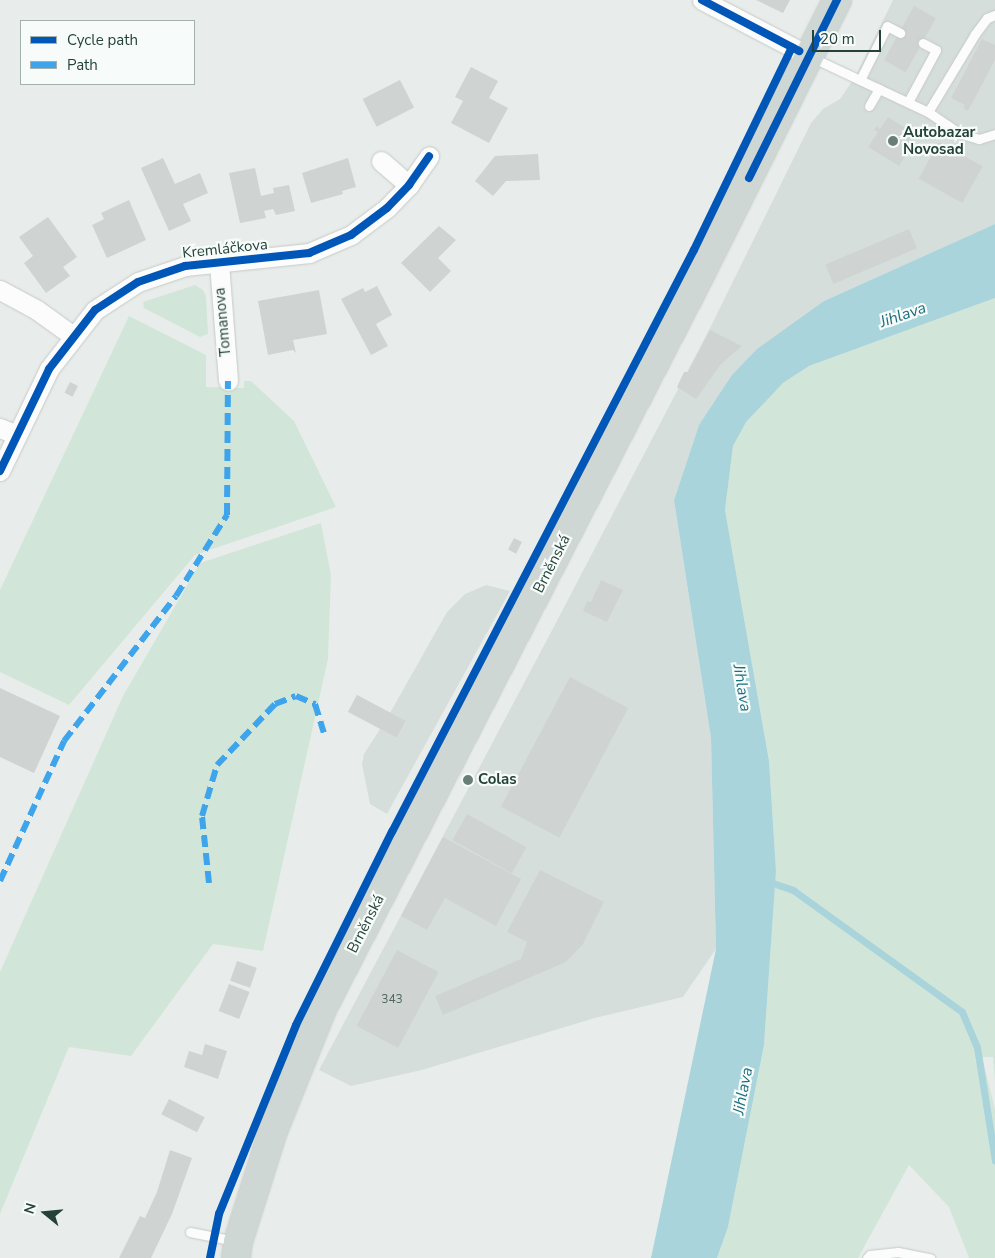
<!DOCTYPE html>
<meta charset="utf-8">
<style>
body{margin:0}
#map{position:relative;width:995px;height:1258px;overflow:hidden;background:#e8edeb;font-family:"Nunito Sans",sans-serif}
div>[style]{position:absolute}
.built>*{inset:0;background:#d6dedb}
.green>*{inset:0;background:#d1e6d8}
.water>*{inset:0;background:#a9d4db}
.stream>*{height:7px;margin:-3.5px;padding:0 3.5px;transform-origin:3.5px;border-radius:3.5px;background:#a9d4db}
.building>*{inset:0;background:#cfd4d2;transform-origin:0 0}
.roads{filter:drop-shadow(0 0 1px #c5cac8) drop-shadow(0 0 1px #c5cac8)}
.service>*{height:9px;margin:-4.5px;padding:0 4.5px;transform-origin:4.5px;border-radius:4.5px;background:#fcfcfc}
.minor>*{height:19px;margin:-9.5px;padding:0 9.5px;transform-origin:9.5px;border-radius:9.5px;background:#fcfcfc}
.primary>*{height:28px;margin:-14px;padding:0 14px;transform-origin:14px;border-radius:14px;background:#cfd7d5}
.quiet>*{height:6px;margin-top:-3px;transform-origin:0;background:repeating-linear-gradient(90deg,#3ea4ec 0 12px,transparent 0 18px)}
.cycleway>*{height:8px;margin:-4px;padding:0 4px;transform-origin:4px;border-radius:4px;background:#0057b8}
.dots>*{width:14px;height:14px;translate:-50% -50%;box-sizing:border-box;border:2px solid #f7fbf9;border-radius:50%}
span{translate:-50% -50%;white-space:nowrap;text-align:center;line-height:1.15;-webkit-text-stroke:4.5px #f7fbf9;paint-order:stroke}
.number-label{font-size:12px;color:#506761}
.number-label span{-webkit-text-stroke-width:0}
.poi-label{font-size:15px;color:#24423a;font-weight:700}
.left{translate:0 -50%;text-align:left}
.street-label{font-size:15px;color:#24423a}
.water-label{font-size:16px;color:#1c6f80;font-style:italic}
.legend{position:absolute;left:20px;top:20px;width:175px;height:65px;box-sizing:border-box;background:#f7fbf9;border:1px solid #a3b1ad;margin:0;padding:6px 9px;list-style:none;font-size:15px;color:#24423a}
.legend li{display:flex;align-items:center;gap:10px;height:25px}
.legend b{width:25px;border:1px solid #a3b1ad}
.north{position:absolute;left:20px;top:1188px;width:50px;height:50px;-webkit-text-stroke:4px #f7fbf9;paint-order:stroke;rotate:287deg;font-size:14px;font-weight:700;line-height:20px;text-align:center;color:#24423a}
.north::after{content:'';display:block;margin:auto;width:18px;height:22px;background:#24423a;clip-path:polygon(50% 0,100% 100%,50% 72%,0 100%)}
.scale{position:absolute;left:812px;top:30px;width:69px;height:22px;box-sizing:border-box;border:2px solid #24423a;border-top:0;padding-left:6px;font-size:15px;line-height:18px;white-space:nowrap;color:#24423a;-webkit-text-stroke:4px #f7fbf9;paint-order:stroke}
</style>
<div id="map">
<div class="built">
<i style="clip-path:polygon(893px 0,995px 0,995px 224px,824px 301px,699px 425px,674px 500px,711px 738px,716px 949px,683px 997px,595px 1018px,422px 1070px,351px 1086px,319px 1070px,549px 636px,711px 326px,811px 123px,823px 109px,840px 99px,855px 77px)"></i>
<i style="clip-path:polygon(486px 585px,510px 591px,387px 814px,370px 804px,362px 764px,364px 754px,380px 729px,348px 712px,357px 695px,390px 713px,447px 612px,465px 594px)"></i>
</div>
<div class="green">
<i style="clip-path:polygon(195px 285px,203px 290px,206px 296px,208px 334px,200px 337px,144px 308px,143px 302px)"></i>
<i style="clip-path:polygon(995px 298px,995px 1081px,993px 1057px,982px 1057px,995px 1109px,995px 1258px,969px 1258px,949px 1207px,909px 1165px,858px 1258px,717px 1258px,728px 1227px,764px 1045px,776px 871px,769px 761px,725px 510px,733px 446px,745px 422px,783px 383px,809px 366px)"></i>
<i style="clip-path:polygon(129px 316px,206px 355px,206px 387px,244px 388px,244px 381px,251px 381px,294px 421px,336px 507px,195px 555px,69px 705px,0 672px,0 590px)"></i>
<i style="clip-path:polygon(321px 523px,331px 575px,328px 659px,263px 951px,213px 944px,131px 1056px,69px 1047px,0 1214px,0 972px,123px 696px,200px 563px)"></i>
</div>
<div class="water">
<i style="clip-path:polygon(995px 224px,995px 298px,809px 366px,783px 383px,746px 422px,733px 446px,725px 510px,769px 761px,776px 871px,764px 1045px,728px 1227px,717px 1258px,651px 1258px,716px 949px,711px 738px,674px 500px,699px 425px,732px 375px,757px 349px,824px 301px)"></i>
</div>
<div class="stream">
<i style="left:767px;top:881px;width:28px;rotate:19deg"></i>
<i style="left:793px;top:890px;width:208px;rotate:35.8deg"></i>
<i style="left:962px;top:1012px;width:38px;rotate:67deg"></i>
<i style="left:977px;top:1047px;width:115px;rotate:81deg"></i>
</div>
<div class="building">
<i style="clip-path:polygon(756px 0,790px 0,783px 13px)"></i>
<i style="left:914px;top:6px;width:25px;height:62px;rotate:29deg"></i>
<i style="clip-path:polygon(982px 39px,995px 45px,995px 60px,968px 111px,963px 108px,965px 105px,951px 98px)"></i>
<i style="clip-path:polygon(471px 67px,498px 81px,489px 98px,508px 108px,489px 143px,451px 123px,463px 101px,455px 97px)"></i>
<i style="left:400px;top:80px;width:31px;height:42px;rotate:63deg"></i>
<i style="clip-path:polygon(888px 117px,918px 136px,899px 166px,868px 147px,878px 132px,874px 130px,877px 126px,880px 129px)"></i>
<i style="left:939px;top:142px;width:50px;height:42px;rotate:29deg"></i>
<i style="clip-path:polygon(538px 154px,540px 180px,506px 181px,493px 196px,475px 181px,495px 156px)"></i>
<i style="clip-path:polygon(163px 158px,175px 184px,200px 173px,208px 193px,183px 204px,191px 221px,169px 231px,141px 168px)"></i>
<i style="clip-path:polygon(348px 158px,356px 187px,342px 191px,343px 194px,311px 203px,302px 173px)"></i>
<i style="clip-path:polygon(255px 168px,261px 196px,274px 193px,273px 188px,289px 185px,295px 211px,276px 215px,273px 209px,264px 211px,266px 218px,240px 223px,229px 173px)"></i>
<i style="clip-path:polygon(129px 200px,146px 240px,107px 258px,92px 225px,104px 219px,101px 213px)"></i>
<i style="clip-path:polygon(48px 217px,77px 257px,63px 267px,70px 276px,46px 293px,24px 263px,33px 256px,19px 237px)"></i>
<i style="clip-path:polygon(439px 226px,456px 240px,438px 258px,451px 271px,430px 292px,401px 263px)"></i>
<i style="left:909px;top:229px;width:21px;height:91px;rotate:67deg"></i>
<i style="clip-path:polygon(377px 286px,392px 315px,376px 324px,388px 346px,371px 355px,341px 299px,363px 288px,365px 292px)"></i>
<i style="clip-path:polygon(319px 290px,327px 334px,293px 340px,296px 353px,293px 350px,268px 355px,258px 301px)"></i>
<i style="clip-path:polygon(710px 330px,742px 346px,721px 364px,696px 399px,677px 387px,684px 372px,688px 372px)"></i>
<i style="left:70px;top:382px;width:9px;height:12px;rotate:27deg"></i>
<i style="left:514px;top:538px;width:9px;height:13px;rotate:27deg"></i>
<i style="clip-path:polygon(601px 580px,623px 590px,607px 622px,583px 611px,587px 601px,591px 602px)"></i>
<i style="left:570px;top:677px;width:66px;height:147px;rotate:28deg"></i>
<i style="clip-path:polygon(0 688px,60px 716px,34px 773px,0 757px)"></i>
<i style="left:357px;top:695px;width:55px;height:19px;rotate:28deg"></i>
<i style="left:467px;top:814px;width:68px;height:30px;rotate:29deg"></i>
<i style="clip-path:polygon(443px 837px,521px 879px,496px 926px,445px 898px,427px 930px,401px 916px)"></i>
<i style="clip-path:polygon(540px 870px,604px 902px,583px 944px,566px 962px,443px 1015px,435px 996px,521px 959px,527px 942px,507px 932px)"></i>
<i style="left:397px;top:950px;width:47px;height:86px;rotate:28deg"></i>
<i style="left:237px;top:961px;width:21px;height:21px;rotate:19deg"></i>
<i style="left:229px;top:984px;width:22px;height:29px;rotate:21deg"></i>
<i style="clip-path:polygon(205px 1044px,227px 1051px,218px 1079px,184px 1067px,189px 1051px,202px 1055px)"></i>
<i style="left:169px;top:1099px;width:40px;height:17px;rotate:27deg"></i>
<i style="clip-path:polygon(170px 1150px,192px 1158px,172px 1214px,151px 1258px,119px 1258px,140px 1216px,145px 1218px,157px 1192px)"></i>
</div>
<div class="roads">
<div class="service">
<i style="left:811px;top:57px;width:129px;rotate:25.2deg"></i>
<i style="left:928px;top:112px;width:37px;rotate:34deg"></i>
<i style="left:959px;top:133px;width:21px;rotate:17deg"></i>
<i style="left:979px;top:139px;width:17px;rotate:-17deg"></i>
<i style="left:860px;top:80px;width:60px;rotate:-63.4deg"></i>
<i style="left:887px;top:26px;width:15px;rotate:28deg"></i>
<i style="left:908px;top:102px;width:59px;rotate:-61.7deg"></i>
<i style="left:936px;top:50px;width:15px;rotate:-152deg"></i>
<i style="left:869px;top:106px;width:20px;rotate:-60deg"></i>
<i style="left:928px;top:112px;width:91px;rotate:-58.9deg"></i>
<i style="left:975px;top:34px;width:20px;rotate:-53deg"></i>
<i style="left:987px;top:18px;width:9px;rotate:-21deg"></i>
<i style="left:190px;top:1232px;width:46px;rotate:11.3deg"></i>
<i style="left:867px;top:1258px;width:4px;rotate:-45deg"></i>
<i style="left:870px;top:1255px;width:28px;rotate:-6deg"></i>
<i style="left:898px;top:1252px;width:33px;rotate:11deg"></i>
</div>
<div class="minor">
<i style="left:702px;top:0;width:121px;rotate:27.6deg"></i>
<i style="left:381px;top:161px;width:37px;rotate:41deg"></i>
<i style="left:219px;top:263px;width:118px;rotate:85.6deg"></i>
<i style="left:0;top:290px;width:42px;rotate:28.4deg"></i>
<i style="left:37px;top:310px;width:44px;rotate:35.8deg"></i>
<i style="left:0;top:428px;width:18px;rotate:22deg"></i>
<i style="left:0;top:471px;width:113px;rotate:-64.3deg"></i>
<i style="left:49px;top:369px;width:75px;rotate:-52.1deg"></i>
<i style="left:95px;top:310px;width:51px;rotate:-33.1deg"></i>
<i style="left:138px;top:282px;width:50px;rotate:-18.8deg"></i>
<i style="left:185px;top:266px;width:125px;rotate:-6deg"></i>
<i style="left:309px;top:253px;width:46px;rotate:-23.2deg"></i>
<i style="left:351px;top:235px;width:45px;rotate:-36.9deg"></i>
<i style="left:387px;top:208px;width:32px;rotate:-46deg"></i>
<i style="left:409px;top:185px;width:35px;rotate:-55deg"></i>
</div>
<div class="primary">
<i style="left:236px;top:1258px;width:16px;rotate:-83deg"></i>
<i style="left:238px;top:1242px;width:116px;rotate:-72.5deg"></i>
<i style="left:273px;top:1131px;width:131px;rotate:-68.1deg"></i>
<i style="left:322px;top:1009px;width:823px;rotate:-62.75deg"></i>
<i style="left:699px;top:277px;width:309px;rotate:-63.5deg"></i>
</div>
</div>
<div class="quiet">
<i style="left:0;top:881px;width:154px;rotate:-65.4deg"></i>
<i style="left:64px;top:741px;width:183px;rotate:-52.3deg"></i>
<i style="left:176px;top:596px;width:96px;rotate:-57.8deg"></i>
<i style="left:227px;top:515px;width:134px;rotate:-89.6deg"></i>
<i style="left:209px;top:883px;width:67px;rotate:-96deg"></i>
<i style="left:202px;top:816px;width:53px;rotate:-73.6deg"></i>
<i style="left:217px;top:765px;width:84px;rotate:-46.4deg"></i>
<i style="left:275px;top:704px;width:22px;rotate:-21deg"></i>
<i style="left:296px;top:696px;width:21px;rotate:23deg"></i>
<i style="left:315px;top:704px;width:30px;rotate:73deg"></i>
</div>
<div class="cycleway">
<i style="left:702px;top:0;width:110px;rotate:27.7deg"></i>
<i style="left:749px;top:178px;width:199px;rotate:-63.7deg"></i>
<i style="left:0;top:471px;width:113px;rotate:-64.3deg"></i>
<i style="left:49px;top:369px;width:75px;rotate:-52.1deg"></i>
<i style="left:95px;top:310px;width:51px;rotate:-33.1deg"></i>
<i style="left:138px;top:282px;width:50px;rotate:-18.8deg"></i>
<i style="left:185px;top:266px;width:125px;rotate:-6deg"></i>
<i style="left:309px;top:253px;width:46px;rotate:-23.2deg"></i>
<i style="left:351px;top:235px;width:45px;rotate:-36.9deg"></i>
<i style="left:387px;top:208px;width:32px;rotate:-46deg"></i>
<i style="left:409px;top:185px;width:35px;rotate:-55deg"></i>
<i style="left:210px;top:1258px;width:45px;rotate:-78.4deg"></i>
<i style="left:219px;top:1214px;width:204px;rotate:-67.8deg"></i>
<i style="left:296px;top:1025px;width:216px;rotate:-63.6deg"></i>
<i style="left:392px;top:832px;width:656px;rotate:-62.58deg"></i>
<i style="left:694px;top:250px;width:225px;rotate:-64.2deg"></i>
</div>
<div class="dots">
<i style="left:893px;top:141px;background:#697e78"></i>
<i style="left:468px;top:780px;background:#697e78"></i>
</div>
<div class="number-label">
<span style="left:392px;top:1000px">343</span>
</div>
<div class="poi-label">
<span class="left" style="left:903px;top:141px">Autobazar<br>Novosad</span>
<span class="left" style="left:478px;top:780px">Colas</span>
</div>
<div class="street-label">
<span style="left:225px;top:249px;rotate:-6deg">Kremláčkova</span>
<span style="left:223px;top:322px;rotate:-95deg">Tomanova</span>
<span style="left:552px;top:564px;rotate:-63deg">Brněnská</span>
<span style="left:366px;top:924px;rotate:-63deg">Brněnská</span>
</div>
<div class="water-label">
<span style="left:903px;top:315px;rotate:-19deg">Jihlava</span>
<span style="left:742px;top:688px;rotate:81deg">Jihlava</span>
<span style="left:743px;top:1091px;rotate:-79deg">Jihlava</span>
</div>
<ul class="legend">
<li><b style="height:6px;background:#0057b8"></b>Cycle path</li>
<li><b style="height:6px;background:#3ea4ec"></b>Path</li>
</ul>
<div class="north">N</div>
<div class="scale">20 m</div>
</div>
